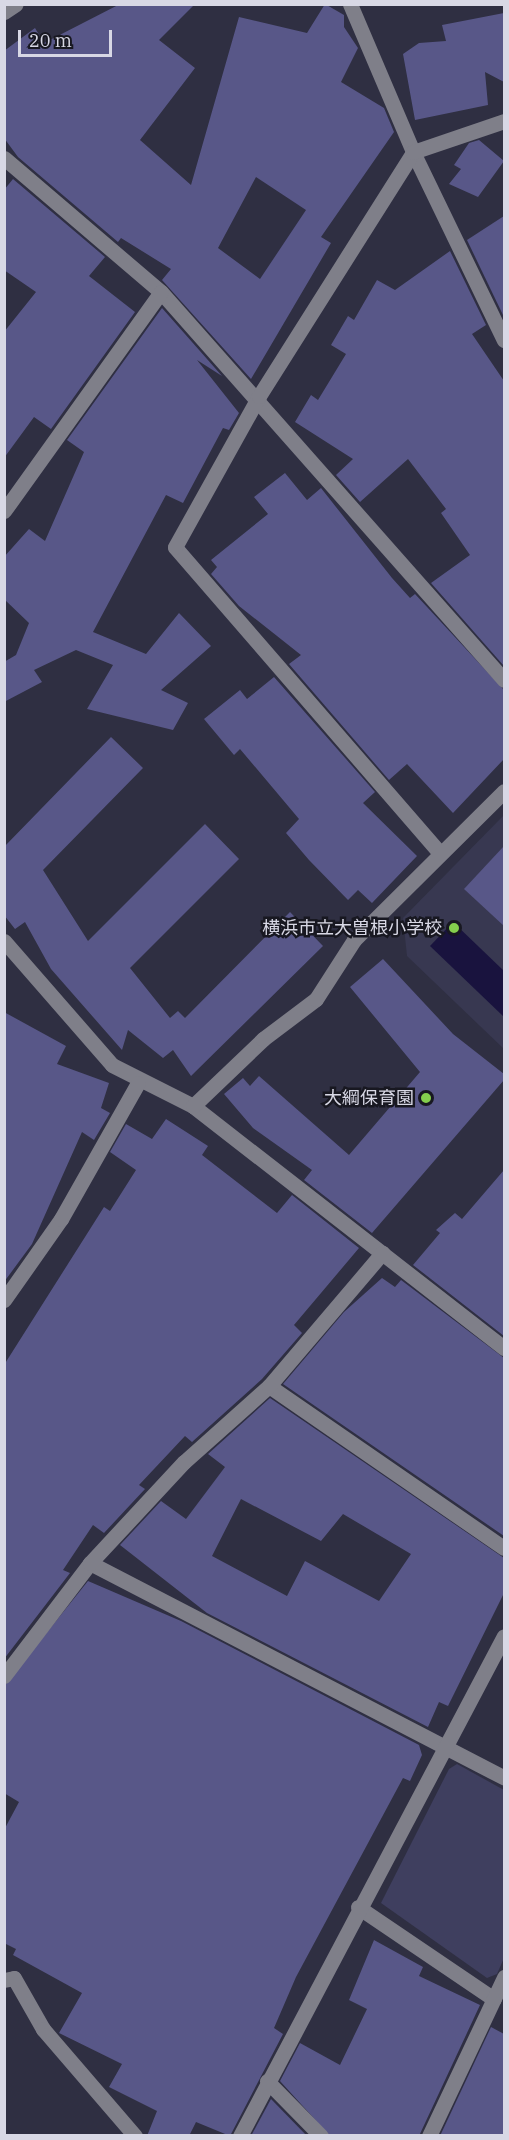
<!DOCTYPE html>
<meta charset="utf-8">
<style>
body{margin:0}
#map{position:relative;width:509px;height:2140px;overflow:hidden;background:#2f2f42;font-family:"IBM Plex Serif","Noto Sans JP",serif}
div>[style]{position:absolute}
.built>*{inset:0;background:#383851}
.green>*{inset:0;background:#3f3f5f}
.water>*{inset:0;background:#19133e}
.building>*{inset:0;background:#585788}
.minor>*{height:15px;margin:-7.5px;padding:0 7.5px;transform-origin:7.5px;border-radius:7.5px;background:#7f7f89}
.dots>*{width:16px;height:16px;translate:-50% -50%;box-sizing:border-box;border:3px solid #181821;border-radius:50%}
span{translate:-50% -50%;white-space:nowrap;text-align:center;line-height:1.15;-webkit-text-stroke:5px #181821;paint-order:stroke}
.poi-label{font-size:18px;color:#d8d8e5}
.right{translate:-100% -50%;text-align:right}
.frame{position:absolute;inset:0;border:6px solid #d8d8e5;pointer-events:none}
.scale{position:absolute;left:18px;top:30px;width:94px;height:27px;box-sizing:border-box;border:3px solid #d8d8e5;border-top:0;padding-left:8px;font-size:18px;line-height:21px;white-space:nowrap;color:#d8d8e5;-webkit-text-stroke:4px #181821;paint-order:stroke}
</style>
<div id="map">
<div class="built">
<i style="clip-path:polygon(504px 815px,504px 1049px,407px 956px,403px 918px)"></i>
</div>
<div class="green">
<i style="clip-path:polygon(457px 1764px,504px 1790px,504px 1958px,497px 1974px,487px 1978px,381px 1903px,449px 1769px)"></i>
</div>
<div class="water">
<i style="clip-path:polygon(453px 922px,504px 971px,504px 1017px,430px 946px)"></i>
</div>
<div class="building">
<i style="clip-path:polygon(evenodd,120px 4px,195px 4px,159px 40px,195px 68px,140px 140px,191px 185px,239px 17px,307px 33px,325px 4px,344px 15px,344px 27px,358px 48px,341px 82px,384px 108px,394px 132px,321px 237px,331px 243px,251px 379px,162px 280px,171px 269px,121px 238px,118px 242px,18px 157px,4px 138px,4px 51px,35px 28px,44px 43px,120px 4px,256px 177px,306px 210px,260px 279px,218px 248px,256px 177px)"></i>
<i style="clip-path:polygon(504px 13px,504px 82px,485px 72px,488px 105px,415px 120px,403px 54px,419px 43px,446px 41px,442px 25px)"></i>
<i style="clip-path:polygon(479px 140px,504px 161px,478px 197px,449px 184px,461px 169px,454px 165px,469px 143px)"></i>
<i style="clip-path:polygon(13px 179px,105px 257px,89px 276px,135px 312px,51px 429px,34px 417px,4px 458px,4px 332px,36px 292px,4px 270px,4px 190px)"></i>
<i style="clip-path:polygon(504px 216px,504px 314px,503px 315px,467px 240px)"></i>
<i style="clip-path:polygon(450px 251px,486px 325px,472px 334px,504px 381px,504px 666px,431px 583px,470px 555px,441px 513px,446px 509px,408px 459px,360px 502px,336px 475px,353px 459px,295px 422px,311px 395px,318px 400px,346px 354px,331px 345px,348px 316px,354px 320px,377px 280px,395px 290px)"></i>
<i style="clip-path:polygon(162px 308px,222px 376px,197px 360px,239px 413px,229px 430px,223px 428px,183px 503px,166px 495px,93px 632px,146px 654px,179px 613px,211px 646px,161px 690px,188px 703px,173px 730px,87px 709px,113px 665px,76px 650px,34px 670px,42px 682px,4px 702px,4px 662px,16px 655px,29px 623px,4px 599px,4px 557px,29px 529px,45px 541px,84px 452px,67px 440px)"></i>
<i style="clip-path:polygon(285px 473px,307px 500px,321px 488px,392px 578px,410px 598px,415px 594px,504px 690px,504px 759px,453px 813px,407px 764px,389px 780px,289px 664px,301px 655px,239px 606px,211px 574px,217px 567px,211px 560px,268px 514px,254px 497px)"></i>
<i style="clip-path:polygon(274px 677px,375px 792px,363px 803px,417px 856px,372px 903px,358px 890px,348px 900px,309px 860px,286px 833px,299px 819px,240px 749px,234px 755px,204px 719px,240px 690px,247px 699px)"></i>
<i style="clip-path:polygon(111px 737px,143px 768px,43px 870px,88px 941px,205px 824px,239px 859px,130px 968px,170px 1018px,178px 1011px,185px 1018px,290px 912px,323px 946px,191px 1076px,173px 1050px,163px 1058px,128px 1030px,122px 1050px,51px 969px,25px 922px,15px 929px,4px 915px,4px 847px)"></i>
<i style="clip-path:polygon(504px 846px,504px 926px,464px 889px)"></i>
<i style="clip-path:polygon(383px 959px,453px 1034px,504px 1074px,504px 1080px,372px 1233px,304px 1180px,312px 1170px,253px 1128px,224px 1094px,243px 1078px,250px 1086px,259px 1076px,349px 1155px,420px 1072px,350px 987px)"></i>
<i style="clip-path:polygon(4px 1012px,66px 1046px,57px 1064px,109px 1083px,101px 1108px,110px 1113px,94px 1140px,82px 1132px,32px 1244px,4px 1282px)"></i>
<i style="clip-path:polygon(166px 1119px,208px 1146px,202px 1155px,277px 1213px,292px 1195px,359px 1248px,294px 1325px,302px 1333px,262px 1379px,192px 1442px,185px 1436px,139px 1485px,145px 1489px,104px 1533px,93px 1525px,63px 1570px,70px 1573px,4px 1659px,4px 1365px,104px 1207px,110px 1211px,136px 1170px,110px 1152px,126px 1124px,152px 1139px)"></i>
<i style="clip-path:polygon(504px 1170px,504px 1336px,413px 1265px,440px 1233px,436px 1230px,455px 1213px,462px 1219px)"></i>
<i style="clip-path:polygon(382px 1278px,395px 1287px,401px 1280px,504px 1358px,504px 1536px,283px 1384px,344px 1312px)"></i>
<i style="clip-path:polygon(evenodd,270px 1398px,504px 1558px,504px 1593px,448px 1706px,439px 1702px,428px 1727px,207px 1613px,120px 1545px,161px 1501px,186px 1519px,225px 1467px,208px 1454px,270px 1398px,241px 1499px,321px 1541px,343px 1514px,411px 1554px,379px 1601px,305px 1561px,287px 1596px,212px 1556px,241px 1499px)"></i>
<i style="clip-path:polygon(88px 1581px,181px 1621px,419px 1745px,422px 1755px,410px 1781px,403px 1778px,296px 1977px,274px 2028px,283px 2034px,230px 2136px,196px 2122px,189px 2136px,147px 2136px,157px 2111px,109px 2087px,122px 2064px,59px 2033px,82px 1993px,13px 1955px,16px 1949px,4px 1943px,4px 1830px,19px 1802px,4px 1793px,4px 1686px)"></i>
<i style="clip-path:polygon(374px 1940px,423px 1967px,419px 1976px,480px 2005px,419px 2136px,330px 2136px,280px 2081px,300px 2043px,340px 2065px,367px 2009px,349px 2000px)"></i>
<i style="clip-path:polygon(491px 2027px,504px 2034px,504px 2136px,440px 2136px)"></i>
<i style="clip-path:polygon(271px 2099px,307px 2136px,251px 2136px)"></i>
</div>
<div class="minor">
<i style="left:350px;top:4px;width:161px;rotate:66.9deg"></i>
<i style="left:413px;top:152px;width:209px;rotate:64.2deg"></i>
<i style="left:4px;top:12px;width:14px;rotate:-34deg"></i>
<i style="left:4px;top:158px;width:206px;rotate:40.5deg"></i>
<i style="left:161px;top:292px;width:518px;rotate:48.52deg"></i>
<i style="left:4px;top:511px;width:269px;rotate:-54.4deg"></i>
<i style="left:439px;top:852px;width:403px;rotate:-130.9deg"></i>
<i style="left:175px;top:547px;width:173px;rotate:-60.9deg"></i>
<i style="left:259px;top:396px;width:289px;rotate:-57.7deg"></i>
<i style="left:413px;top:152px;width:96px;rotate:-18.8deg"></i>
<i style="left:4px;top:941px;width:164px;rotate:48.9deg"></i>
<i style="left:112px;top:1065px;width:91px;rotate:26.8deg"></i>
<i style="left:193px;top:1106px;width:394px;rotate:37.9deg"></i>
<i style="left:193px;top:1106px;width:97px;rotate:-43.7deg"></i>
<i style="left:263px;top:1039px;width:66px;rotate:-37deg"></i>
<i style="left:316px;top:999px;width:70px;rotate:-57.2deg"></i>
<i style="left:354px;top:940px;width:211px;rotate:-44.8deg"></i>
<i style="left:4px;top:1300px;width:99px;rotate:-54.9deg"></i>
<i style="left:61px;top:1219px;width:156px;rotate:-60.5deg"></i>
<i style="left:269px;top:1386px;width:285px;rotate:34.6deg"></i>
<i style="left:90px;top:1563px;width:466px;rotate:27.4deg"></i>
<i style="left:4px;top:1676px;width:142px;rotate:-52.7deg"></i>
<i style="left:90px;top:1563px;width:138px;rotate:-47.1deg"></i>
<i style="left:184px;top:1462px;width:114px;rotate:-41.8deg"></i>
<i style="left:269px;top:1386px;width:175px;rotate:-49.6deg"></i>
<i style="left:358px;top:1907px;width:164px;rotate:34.1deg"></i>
<i style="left:4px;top:1980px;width:10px;rotate:-11deg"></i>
<i style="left:14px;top:1978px;width:59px;rotate:60.4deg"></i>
<i style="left:43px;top:2029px;width:141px;rotate:49.3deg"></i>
<i style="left:267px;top:2081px;width:77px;rotate:45.5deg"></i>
<i style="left:240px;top:2136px;width:565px;rotate:-62.17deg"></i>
<i style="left:429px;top:2136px;width:176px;rotate:-64.7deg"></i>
</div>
<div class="dots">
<i style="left:454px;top:928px;background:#84cf4d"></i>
<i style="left:426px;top:1098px;background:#84cf4d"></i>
</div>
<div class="poi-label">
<span class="right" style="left:442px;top:928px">横浜市立大曽根小学校</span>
<span class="right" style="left:414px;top:1098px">大綱保育園</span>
</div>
<div class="frame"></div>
<div class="scale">20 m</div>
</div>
